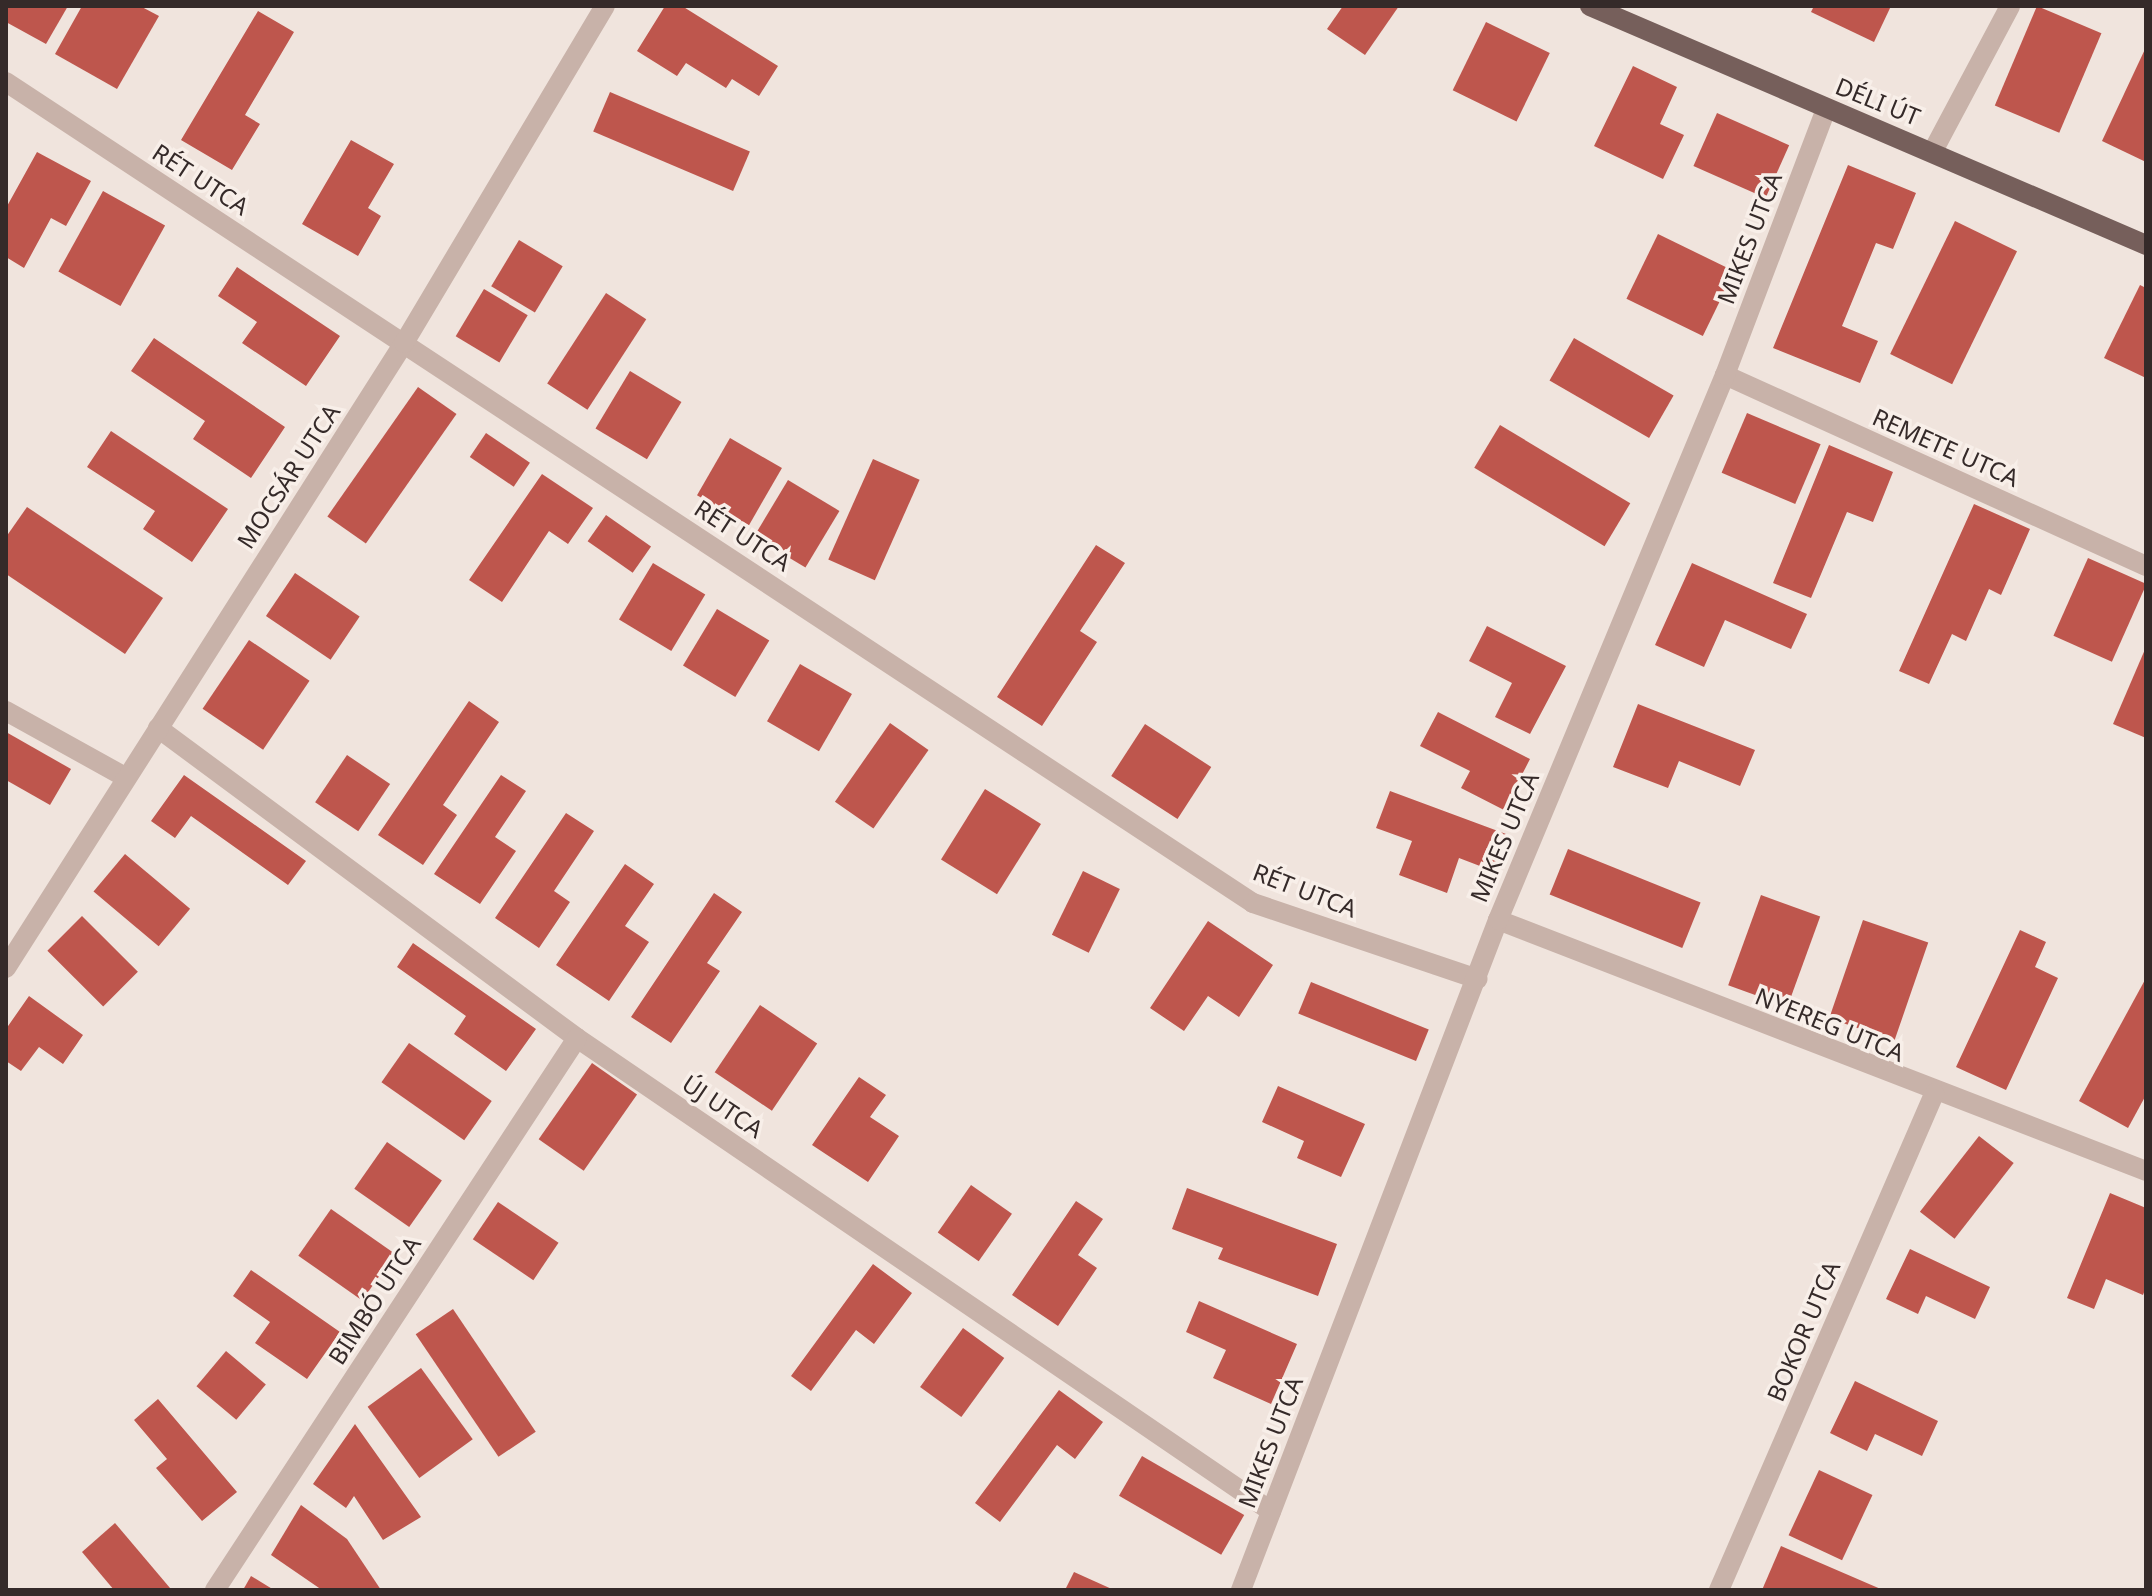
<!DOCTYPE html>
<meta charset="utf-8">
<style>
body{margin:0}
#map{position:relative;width:2152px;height:1596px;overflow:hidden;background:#f0e4dd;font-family:"Noto Sans",sans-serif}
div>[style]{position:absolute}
.building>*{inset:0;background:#be564d;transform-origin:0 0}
.minor>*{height:20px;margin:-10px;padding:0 10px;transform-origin:10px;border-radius:10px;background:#c8b2a9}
.major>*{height:20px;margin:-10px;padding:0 10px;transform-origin:10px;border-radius:10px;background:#765f5b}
span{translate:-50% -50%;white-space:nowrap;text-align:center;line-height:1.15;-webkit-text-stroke:7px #f8efe9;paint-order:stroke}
.street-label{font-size:24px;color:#352a29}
.frame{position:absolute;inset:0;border:8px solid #352a29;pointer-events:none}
</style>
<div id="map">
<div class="building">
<i style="clip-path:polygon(6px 6px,68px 6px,46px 44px,6px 22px)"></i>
<i style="clip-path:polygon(82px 6px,140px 6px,159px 16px,117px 89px,55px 54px)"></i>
<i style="clip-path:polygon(665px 6px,682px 6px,778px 66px,759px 96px,732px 79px,726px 88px,686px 63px,677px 76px,637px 51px)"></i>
<i style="clip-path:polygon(1343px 6px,1399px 6px,1365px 55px,1327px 29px)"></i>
<i style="clip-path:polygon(1814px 6px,1891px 6px,1874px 42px,1811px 12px)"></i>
<i style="left:2037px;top:6px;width:70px;height:108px;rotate:23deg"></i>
<i style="clip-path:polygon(258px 11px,294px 32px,245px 115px,260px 124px,232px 170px,181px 140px)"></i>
<i style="left:1486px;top:22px;width:71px;height:76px;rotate:26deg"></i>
<i style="clip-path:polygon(2146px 47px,2146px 162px,2102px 141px)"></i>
<i style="clip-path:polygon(1633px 66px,1677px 87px,1660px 124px,1684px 135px,1663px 179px,1594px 146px)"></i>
<i style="left:610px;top:92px;width:152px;height:43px;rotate:23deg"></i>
<i style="left:1717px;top:113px;width:79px;height:58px;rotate:24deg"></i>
<i style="clip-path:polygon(351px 140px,394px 164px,368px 208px,381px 216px,358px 256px,302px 224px)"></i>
<i style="clip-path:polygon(37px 152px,91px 181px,66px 226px,51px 218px,24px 268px,6px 257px,6px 208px)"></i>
<i style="clip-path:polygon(1848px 165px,1916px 193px,1893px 249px,1876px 243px,1842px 326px,1878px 341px,1860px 383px,1773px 348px)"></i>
<i style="left:103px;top:191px;width:71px;height:92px;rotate:29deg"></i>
<i style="left:1955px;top:221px;width:69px;height:148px;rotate:26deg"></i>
<i style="left:1658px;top:234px;width:85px;height:72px;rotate:26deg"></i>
<i style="left:519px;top:240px;width:51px;height:54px;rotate:31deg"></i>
<i style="clip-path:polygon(237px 267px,340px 336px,306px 386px,242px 343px,257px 322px,218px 296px)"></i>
<i style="clip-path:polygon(2140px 285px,2146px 288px,2146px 378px,2104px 358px)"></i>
<i style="left:484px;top:289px;width:51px;height:55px;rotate:31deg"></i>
<i style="left:606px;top:293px;width:48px;height:108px;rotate:33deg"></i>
<i style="clip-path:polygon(154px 338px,285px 427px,251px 478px,193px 439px,205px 421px,131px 371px)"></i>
<i style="left:1574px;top:338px;width:115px;height:49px;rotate:30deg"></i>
<i style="left:630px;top:371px;width:60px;height:67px;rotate:31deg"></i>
<i style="left:418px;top:387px;width:47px;height:158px;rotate:35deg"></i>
<i style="left:1747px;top:413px;width:80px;height:65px;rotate:23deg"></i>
<i style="left:1500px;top:425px;width:152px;height:50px;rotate:31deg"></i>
<i style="clip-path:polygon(111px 431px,228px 509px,192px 562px,143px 529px,155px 511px,87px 467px)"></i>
<i style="left:486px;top:433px;width:53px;height:29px;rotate:34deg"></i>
<i style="left:730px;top:438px;width:60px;height:66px;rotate:30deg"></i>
<i style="clip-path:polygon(1829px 445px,1893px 472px,1873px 522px,1847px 512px,1811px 598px,1773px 583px)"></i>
<i style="left:873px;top:459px;width:51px;height:110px;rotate:24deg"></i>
<i style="clip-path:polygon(542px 474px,593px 508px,568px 544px,549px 531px,502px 602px,469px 580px)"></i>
<i style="left:788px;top:480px;width:60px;height:66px;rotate:31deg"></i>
<i style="clip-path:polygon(1974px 504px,2030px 529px,2001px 595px,1989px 589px,1966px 641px,1952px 634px,1929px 684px,1899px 671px)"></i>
<i style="clip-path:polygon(27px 507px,163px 598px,125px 654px,6px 574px,6px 537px)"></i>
<i style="left:606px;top:515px;width:55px;height:32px;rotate:35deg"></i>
<i style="clip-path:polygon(1096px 545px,1125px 563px,1080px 631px,1097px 642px,1042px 726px,997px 697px)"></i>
<i style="left:2088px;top:558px;width:64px;height:85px;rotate:24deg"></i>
<i style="left:653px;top:563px;width:61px;height:66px;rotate:31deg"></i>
<i style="clip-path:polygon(1692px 563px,1807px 614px,1791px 649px,1725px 620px,1704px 667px,1655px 645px)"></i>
<i style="left:295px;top:573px;width:78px;height:52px;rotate:34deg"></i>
<i style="left:717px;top:609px;width:61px;height:66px;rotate:31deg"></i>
<i style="clip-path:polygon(1487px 626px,1566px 666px,1530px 734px,1495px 717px,1512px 683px,1469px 661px)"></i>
<i style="left:249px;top:640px;width:73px;height:83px;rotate:34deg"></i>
<i style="clip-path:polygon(2146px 647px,2146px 738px,2113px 724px)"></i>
<i style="left:800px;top:664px;width:60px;height:66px;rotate:30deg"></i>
<i style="clip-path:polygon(469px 701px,499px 722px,443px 805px,457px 815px,423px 865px,378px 835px)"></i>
<i style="clip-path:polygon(1638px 704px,1755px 750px,1740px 786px,1679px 761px,1668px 788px,1613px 767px)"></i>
<i style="clip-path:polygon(1438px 712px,1530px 759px,1504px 810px,1461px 788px,1470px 771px,1420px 746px)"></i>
<i style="left:890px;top:723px;width:47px;height:96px;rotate:35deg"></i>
<i style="left:1145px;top:724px;width:79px;height:62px;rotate:33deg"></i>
<i style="clip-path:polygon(6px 732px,71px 769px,50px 805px,6px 780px)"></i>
<i style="left:347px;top:755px;width:52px;height:57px;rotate:34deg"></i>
<i style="clip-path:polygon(184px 775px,306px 861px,288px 885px,191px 816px,175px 838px,151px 821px)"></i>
<i style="clip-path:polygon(501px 775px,526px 791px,495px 837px,516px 851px,480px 904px,434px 874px)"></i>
<i style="left:985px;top:789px;width:66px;height:83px;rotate:32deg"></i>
<i style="clip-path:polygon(1390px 791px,1506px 834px,1493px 871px,1459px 858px,1447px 893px,1399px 875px,1412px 841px,1376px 828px)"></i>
<i style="clip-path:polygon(566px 813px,594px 831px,554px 891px,570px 902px,539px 948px,495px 918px)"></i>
<i style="left:1568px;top:849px;width:143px;height:49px;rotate:22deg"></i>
<i style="left:125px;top:854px;width:85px;height:49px;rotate:40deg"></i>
<i style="clip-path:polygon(625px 864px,654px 884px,625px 926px,649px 942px,609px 1001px,556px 965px)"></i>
<i style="left:1083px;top:871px;width:41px;height:71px;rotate:26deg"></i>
<i style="clip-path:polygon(714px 893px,742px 912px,707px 963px,720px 971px,671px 1043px,631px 1017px)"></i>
<i style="left:1761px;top:895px;width:63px;height:96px;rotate:20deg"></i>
<i style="left:82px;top:916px;width:79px;height:49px;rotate:45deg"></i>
<i style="left:1863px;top:920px;width:69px;height:104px;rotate:19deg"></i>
<i style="clip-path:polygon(1208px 921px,1273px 965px,1239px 1017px,1208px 996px,1184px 1031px,1150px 1008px)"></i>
<i style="clip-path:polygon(2020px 930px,2046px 942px,2035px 967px,2058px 978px,2006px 1090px,1956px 1067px)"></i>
<i style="clip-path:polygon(413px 943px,536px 1029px,506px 1071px,454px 1034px,466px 1016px,397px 967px)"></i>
<i style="clip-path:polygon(2146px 978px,2146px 1095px,2128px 1128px,2079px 1101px)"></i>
<i style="left:1311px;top:982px;width:127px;height:34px;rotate:22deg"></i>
<i style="clip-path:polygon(29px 996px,83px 1035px,63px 1064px,39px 1047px,21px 1071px,6px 1061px,6px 1029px)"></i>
<i style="left:760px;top:1005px;width:69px;height:81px;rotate:34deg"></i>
<i style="left:409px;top:1043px;width:101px;height:48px;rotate:35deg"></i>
<i style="left:592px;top:1063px;width:55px;height:93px;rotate:35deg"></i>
<i style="clip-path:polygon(859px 1077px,886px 1095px,870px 1117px,899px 1136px,868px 1182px,812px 1145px)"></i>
<i style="clip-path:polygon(1278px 1086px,1365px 1124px,1341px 1177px,1297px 1158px,1304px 1141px,1262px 1122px)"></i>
<i style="left:1979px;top:1136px;width:44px;height:96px;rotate:38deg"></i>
<i style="left:387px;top:1142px;width:67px;height:57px;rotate:35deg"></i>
<i style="left:971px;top:1185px;width:50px;height:58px;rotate:35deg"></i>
<i style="clip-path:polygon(1187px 1188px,1337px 1244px,1318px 1296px,1218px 1259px,1223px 1248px,1172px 1229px)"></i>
<i style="clip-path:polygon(2110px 1193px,2146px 1208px,2146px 1287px,2143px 1295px,2106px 1279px,2094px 1309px,2067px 1298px)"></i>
<i style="clip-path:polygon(1076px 1201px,1103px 1219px,1078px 1255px,1097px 1268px,1058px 1326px,1012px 1295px)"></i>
<i style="left:498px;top:1202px;width:73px;height:45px;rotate:34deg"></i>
<i style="left:331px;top:1209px;width:78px;height:57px;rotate:35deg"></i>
<i style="clip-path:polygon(1910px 1249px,1990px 1287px,1975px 1319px,1926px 1296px,1918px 1314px,1886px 1299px)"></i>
<i style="clip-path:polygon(873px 1264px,912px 1293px,874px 1344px,856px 1330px,811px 1391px,791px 1376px)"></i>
<i style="clip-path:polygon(251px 1270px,340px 1332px,307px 1379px,255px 1343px,270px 1322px,233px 1296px)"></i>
<i style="clip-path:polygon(1199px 1301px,1297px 1344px,1271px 1404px,1213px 1378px,1226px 1350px,1186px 1332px)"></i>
<i style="left:453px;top:1309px;width:148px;height:45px;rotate:56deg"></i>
<i style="left:963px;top:1328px;width:51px;height:73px;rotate:36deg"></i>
<i style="left:226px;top:1351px;width:52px;height:46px;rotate:40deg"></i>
<i style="left:421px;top:1368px;width:88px;height:66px;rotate:54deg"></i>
<i style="clip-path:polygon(1855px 1381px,1938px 1421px,1922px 1456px,1875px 1434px,1867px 1451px,1830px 1433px)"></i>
<i style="clip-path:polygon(1059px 1390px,1103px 1422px,1075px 1459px,1057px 1445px,1000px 1522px,975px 1503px)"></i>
<i style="clip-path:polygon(158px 1399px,237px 1492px,202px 1521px,156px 1468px,167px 1459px,134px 1420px)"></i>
<i style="clip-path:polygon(355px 1424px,421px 1517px,383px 1540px,354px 1496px,346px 1508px,313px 1484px)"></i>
<i style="left:1142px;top:1456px;width:118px;height:46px;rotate:30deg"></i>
<i style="left:1819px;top:1470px;width:59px;height:72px;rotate:25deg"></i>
<i style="clip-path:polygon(301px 1505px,347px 1539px,381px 1590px,322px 1590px,271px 1555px)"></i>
<i style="clip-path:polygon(115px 1523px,170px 1588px,168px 1590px,114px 1590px,82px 1552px)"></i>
<i style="clip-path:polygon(1781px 1546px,1883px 1590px,1762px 1590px)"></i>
<i style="clip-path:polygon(1074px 1572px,1114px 1590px,1065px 1590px)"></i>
<i style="clip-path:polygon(251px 1576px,274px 1590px,243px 1590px)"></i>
</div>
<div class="minor">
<i style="left:6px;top:82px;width:1493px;rotate:33.36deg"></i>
<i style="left:1253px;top:903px;width:237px;rotate:18.7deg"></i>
<i style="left:1933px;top:151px;width:164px;rotate:-62deg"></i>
<i style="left:1725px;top:375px;width:462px;rotate:24.4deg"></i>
<i style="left:6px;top:711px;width:136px;rotate:29deg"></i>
<i style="left:158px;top:728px;width:521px;rotate:36.5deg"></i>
<i style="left:577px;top:1038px;width:840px;rotate:34.28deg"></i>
<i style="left:1498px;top:920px;width:695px;rotate:21.17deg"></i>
<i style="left:6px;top:968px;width:741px;rotate:-57.51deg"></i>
<i style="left:404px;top:343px;width:392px;rotate:-59.2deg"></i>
<i style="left:215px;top:1590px;width:660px;rotate:-56.74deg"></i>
<i style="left:1241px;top:1590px;width:718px;rotate:-69.01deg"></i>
<i style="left:1498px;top:920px;width:590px;rotate:-67.39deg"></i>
<i style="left:1725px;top:375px;width:285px;rotate:-69.2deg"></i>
<i style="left:1719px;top:1590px;width:541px;rotate:-66.56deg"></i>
</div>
<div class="major">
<i style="left:1590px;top:6px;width:605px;rotate:23.26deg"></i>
</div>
<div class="street-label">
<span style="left:1878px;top:101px;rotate:22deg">DÉLI ÚT</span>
<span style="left:201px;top:179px;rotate:33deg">RÉT UTCA</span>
<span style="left:1749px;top:238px;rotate:-69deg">MIKES UTCA</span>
<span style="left:1946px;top:447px;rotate:24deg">REMETE UTCA</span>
<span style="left:288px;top:476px;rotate:-57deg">MOCSÁR UTCA</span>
<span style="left:743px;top:535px;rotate:33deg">RÉT UTCA</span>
<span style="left:1504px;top:837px;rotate:-67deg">MIKES UTCA</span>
<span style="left:1305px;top:890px;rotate:21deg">RÉT UTCA</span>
<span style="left:1830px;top:1024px;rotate:22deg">NYEREG UTCA</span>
<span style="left:723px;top:1106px;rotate:34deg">ÚJ UTCA</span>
<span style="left:374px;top:1300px;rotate:-57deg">BIMBÓ UTCA</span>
<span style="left:1803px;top:1331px;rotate:-67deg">BOKOR UTCA</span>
<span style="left:1270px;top:1442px;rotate:-69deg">MIKES UTCA</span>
</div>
<div class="frame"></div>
</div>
